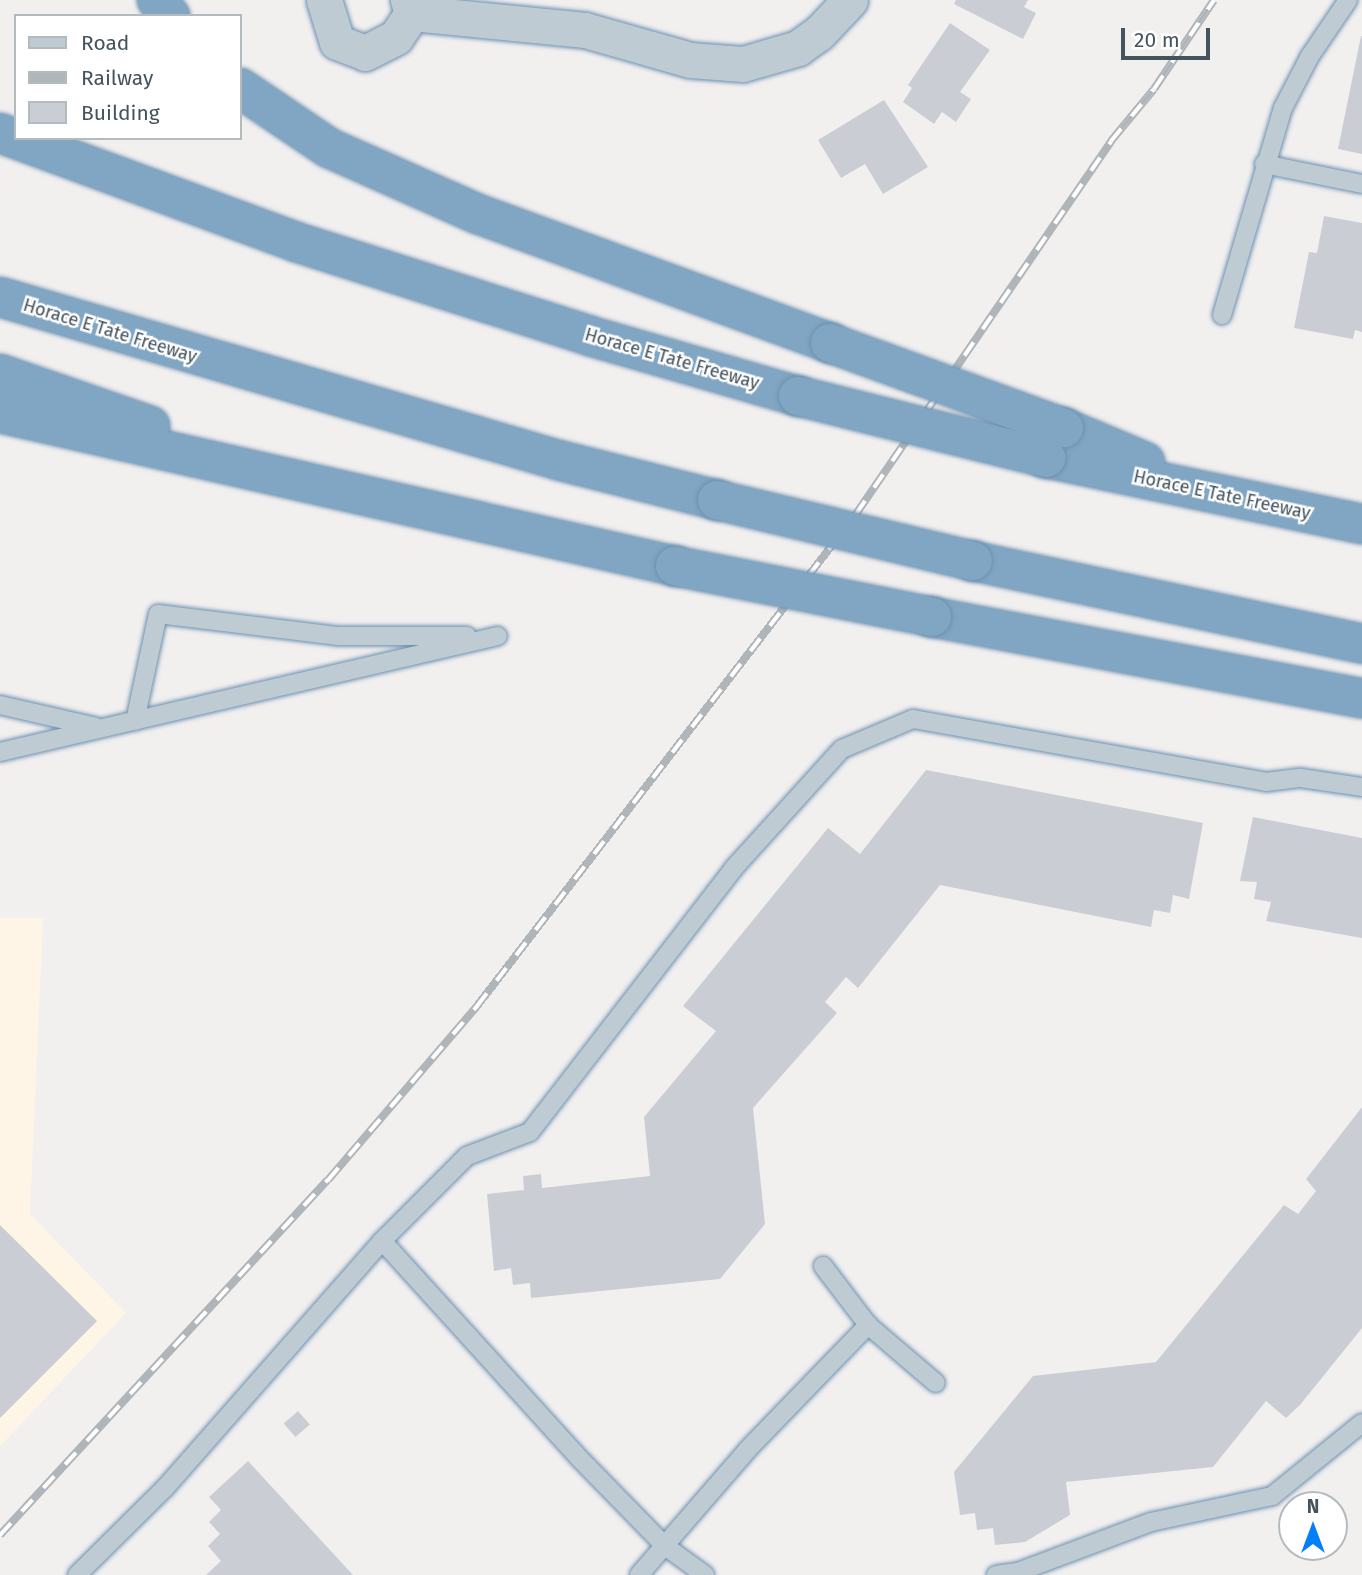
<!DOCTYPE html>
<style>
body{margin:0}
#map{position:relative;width:1362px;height:1575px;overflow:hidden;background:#f2efef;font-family:"Fira Sans",sans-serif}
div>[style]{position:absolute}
.commercial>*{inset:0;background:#fef5e6}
.building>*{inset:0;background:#caced4;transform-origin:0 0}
.roads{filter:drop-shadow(0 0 2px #6c91b0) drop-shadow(0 0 2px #6c91b0)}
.lane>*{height:18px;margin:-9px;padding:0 9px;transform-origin:9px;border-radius:9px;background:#becbd3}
.street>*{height:35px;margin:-17.5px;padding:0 17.5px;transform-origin:17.5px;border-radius:17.5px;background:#becbd3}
.highway>*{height:38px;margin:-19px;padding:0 19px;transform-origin:19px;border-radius:19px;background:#80a6c4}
.rail>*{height:8px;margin-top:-4px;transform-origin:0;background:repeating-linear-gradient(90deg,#fff 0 16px,#b0b5ba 0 32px);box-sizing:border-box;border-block:2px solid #b0b5ba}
.bridges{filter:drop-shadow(0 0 2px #6c91b0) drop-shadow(0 0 2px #6c91b0)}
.highway-bridge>*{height:38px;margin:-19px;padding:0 19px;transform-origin:19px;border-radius:19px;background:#80a6c4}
span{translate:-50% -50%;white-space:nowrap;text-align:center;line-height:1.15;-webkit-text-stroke:5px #fff;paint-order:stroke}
.street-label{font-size:18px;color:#44545f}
.legend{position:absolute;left:14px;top:14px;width:228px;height:126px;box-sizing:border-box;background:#fff;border:2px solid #b4bbbf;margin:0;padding:9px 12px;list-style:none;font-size:21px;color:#44545f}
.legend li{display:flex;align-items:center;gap:14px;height:35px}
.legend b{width:35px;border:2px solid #b4bbbf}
.north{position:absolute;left:1278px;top:1491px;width:70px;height:70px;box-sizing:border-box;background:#fff;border:2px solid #b4bbbf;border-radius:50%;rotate:0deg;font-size:19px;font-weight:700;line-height:28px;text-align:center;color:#44545f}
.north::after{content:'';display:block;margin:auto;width:24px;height:32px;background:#0380f7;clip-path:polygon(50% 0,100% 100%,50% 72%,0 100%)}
.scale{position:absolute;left:1121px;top:28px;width:89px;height:32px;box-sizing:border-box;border:4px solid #44545f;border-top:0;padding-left:9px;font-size:21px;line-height:24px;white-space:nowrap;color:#44545f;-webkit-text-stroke:5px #fff;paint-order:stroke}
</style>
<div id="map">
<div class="commercial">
<i style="clip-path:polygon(0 918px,43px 918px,30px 1214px,126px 1313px,0 1446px)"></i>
</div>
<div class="building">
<i style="clip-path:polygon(956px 0,1028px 0,1024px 7px,1036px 13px,1023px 39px,954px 4px)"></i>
<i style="clip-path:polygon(950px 23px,990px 50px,960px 92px,971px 99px,956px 122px,942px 112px,934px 124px,903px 102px,912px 88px,908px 85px)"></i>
<i style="clip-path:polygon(1361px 36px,1362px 36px,1362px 154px,1338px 149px)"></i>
<i style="clip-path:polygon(884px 100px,928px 167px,883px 194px,865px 164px,841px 178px,818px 140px)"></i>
<i style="clip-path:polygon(1324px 216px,1362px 223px,1362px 332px,1355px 330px,1353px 339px,1294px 328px,1309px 252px,1317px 253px)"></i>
<i style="clip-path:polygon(926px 770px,1203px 823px,1189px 899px,1173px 895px,1170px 913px,1154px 910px,1151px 927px,940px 885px,858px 988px,846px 977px,825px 1002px,837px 1013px,753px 1108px,765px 1224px,720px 1279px,531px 1298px,530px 1283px,513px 1285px,511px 1268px,494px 1271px,487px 1194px,524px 1190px,523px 1176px,541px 1174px,542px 1188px,650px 1176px,644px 1117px,716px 1031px,683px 1006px,828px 828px,860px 854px)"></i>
<i style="clip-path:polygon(1253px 817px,1362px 838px,1362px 938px,1266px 921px,1271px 902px,1254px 899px,1257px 882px,1240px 881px)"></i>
<i style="clip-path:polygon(1362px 1107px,1362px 1328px,1300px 1405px,1286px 1418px,1266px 1401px,1213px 1467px,1066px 1482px,1070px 1515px,1025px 1542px,995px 1545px,993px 1528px,977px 1530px,975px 1513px,960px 1515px,954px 1472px,1033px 1376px,1156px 1362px,1284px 1205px,1298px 1214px,1316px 1191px,1306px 1179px)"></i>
<i style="clip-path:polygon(0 1225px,97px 1321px,0 1418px)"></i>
<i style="left:298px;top:1411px;width:18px;height:19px;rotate:49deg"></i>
<i style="clip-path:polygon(248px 1461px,353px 1575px,206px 1575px,221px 1561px,208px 1546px,220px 1534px,209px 1522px,221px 1510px,209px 1497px)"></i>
</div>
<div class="roads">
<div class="lane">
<i style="left:1264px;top:164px;width:100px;rotate:11.5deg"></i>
<i style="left:1222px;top:315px;width:216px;rotate:-73.6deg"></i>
<i style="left:1283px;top:108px;width:59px;rotate:-62.6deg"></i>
<i style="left:1310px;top:56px;width:68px;rotate:-55.8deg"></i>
<i style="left:0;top:705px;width:98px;rotate:12.9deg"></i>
<i style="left:135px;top:721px;width:109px;rotate:-77.9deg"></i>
<i style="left:158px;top:614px;width:180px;rotate:7deg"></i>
<i style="left:337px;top:636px;width:130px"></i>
<i style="left:0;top:752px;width:511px;rotate:-13.11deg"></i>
<i style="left:823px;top:1266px;width:74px;rotate:52.7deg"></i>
<i style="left:868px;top:1325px;width:89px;rotate:40.5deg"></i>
<i style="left:77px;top:1575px;width:124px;rotate:-44.7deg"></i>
<i style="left:165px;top:1488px;width:329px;rotate:-48.7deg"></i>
<i style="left:639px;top:1575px;width:167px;rotate:-49.1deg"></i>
<i style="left:748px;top:1449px;width:173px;rotate:-45.9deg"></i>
<i style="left:705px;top:1575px;width:49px;rotate:-144.1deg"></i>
<i style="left:665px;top:1546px;width:122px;rotate:-134.3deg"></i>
<i style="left:580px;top:1459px;width:294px;rotate:-132.2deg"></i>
<i style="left:382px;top:1241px;width:120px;rotate:-45deg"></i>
<i style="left:467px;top:1156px;width:67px;rotate:-20.9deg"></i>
<i style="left:530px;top:1132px;width:332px;rotate:-52.3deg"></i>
<i style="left:733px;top:869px;width:162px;rotate:-47.8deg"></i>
<i style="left:842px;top:749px;width:77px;rotate:-22.9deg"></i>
<i style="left:913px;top:719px;width:359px;rotate:10.1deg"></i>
<i style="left:1266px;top:782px;width:35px;rotate:-7deg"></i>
<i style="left:1301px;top:778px;width:62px;rotate:8.4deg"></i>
<i style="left:996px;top:1575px;width:22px;rotate:-8deg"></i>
<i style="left:1018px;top:1572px;width:142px;rotate:-20.6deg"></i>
<i style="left:1151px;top:1522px;width:124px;rotate:-12.1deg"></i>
<i style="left:1272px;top:1496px;width:116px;rotate:-39deg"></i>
</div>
<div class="street">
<i style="left:324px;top:0;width:44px;rotate:72.8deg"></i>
<i style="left:337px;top:42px;width:30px;rotate:21deg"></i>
<i style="left:365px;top:53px;width:35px;rotate:-27deg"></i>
<i style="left:396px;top:37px;width:29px;rotate:-56deg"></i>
<i style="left:412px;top:13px;width:14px;rotate:-107deg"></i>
<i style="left:412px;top:13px;width:174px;rotate:5.6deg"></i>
<i style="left:585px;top:30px;width:109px;rotate:15.9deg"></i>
<i style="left:690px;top:60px;width:53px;rotate:4.3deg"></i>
<i style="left:743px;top:64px;width:57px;rotate:-16.2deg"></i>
<i style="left:798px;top:48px;width:26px;rotate:-36deg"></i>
<i style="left:819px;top:33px;width:45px;rotate:-46.8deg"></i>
</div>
<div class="highway">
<i style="left:157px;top:0;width:21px;rotate:51deg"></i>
<i style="left:240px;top:88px;width:107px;rotate:34deg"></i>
<i style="left:329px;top:148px;width:163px;rotate:23.9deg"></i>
<i style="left:478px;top:214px;width:375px;rotate:20.1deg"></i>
<i style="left:0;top:133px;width:315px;rotate:20.2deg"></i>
<i style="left:296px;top:242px;width:309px;rotate:17.7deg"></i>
<i style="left:590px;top:336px;width:216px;rotate:16.1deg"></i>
<i style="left:0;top:297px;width:581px;rotate:16.28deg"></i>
<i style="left:558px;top:460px;width:164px;rotate:14.1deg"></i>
<i style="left:0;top:374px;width:159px;rotate:19.1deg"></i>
<i style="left:0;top:413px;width:692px;rotate:12.77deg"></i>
<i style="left:1064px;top:428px;width:88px;rotate:22.8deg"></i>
<i style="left:1046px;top:458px;width:323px;rotate:11.8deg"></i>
<i style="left:973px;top:561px;width:398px;rotate:12deg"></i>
<i style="left:932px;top:617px;width:438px;rotate:10.7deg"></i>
</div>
</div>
<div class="rail">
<i style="left:0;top:1535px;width:483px;rotate:-47.3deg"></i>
<i style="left:328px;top:1180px;width:229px;rotate:-49.4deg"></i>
<i style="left:477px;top:1006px;width:621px;rotate:-52.39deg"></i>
<i style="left:856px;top:514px;width:452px;rotate:-55.6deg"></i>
<i style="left:1111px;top:141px;width:67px;rotate:-50.4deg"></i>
<i style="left:1154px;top:89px;width:107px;rotate:-56deg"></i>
</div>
<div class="bridges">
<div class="highway-bridge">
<i style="left:830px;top:343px;width:249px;rotate:20deg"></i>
<i style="left:798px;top:396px;width:256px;rotate:14deg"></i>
<i style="left:717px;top:500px;width:263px;rotate:13.4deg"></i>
<i style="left:675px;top:566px;width:262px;rotate:11.2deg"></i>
</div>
</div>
<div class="street-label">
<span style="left:110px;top:331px;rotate:17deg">Horace E Tate Freeway</span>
<span style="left:672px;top:359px;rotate:16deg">Horace E Tate Freeway</span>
<span style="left:1222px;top:495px;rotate:12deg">Horace E Tate Freeway</span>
</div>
<ul class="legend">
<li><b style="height:9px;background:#becbd3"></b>Road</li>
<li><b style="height:9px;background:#b0b5ba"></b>Railway</li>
<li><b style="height:19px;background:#caced4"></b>Building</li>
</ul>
<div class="north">N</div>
<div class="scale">20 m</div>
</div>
